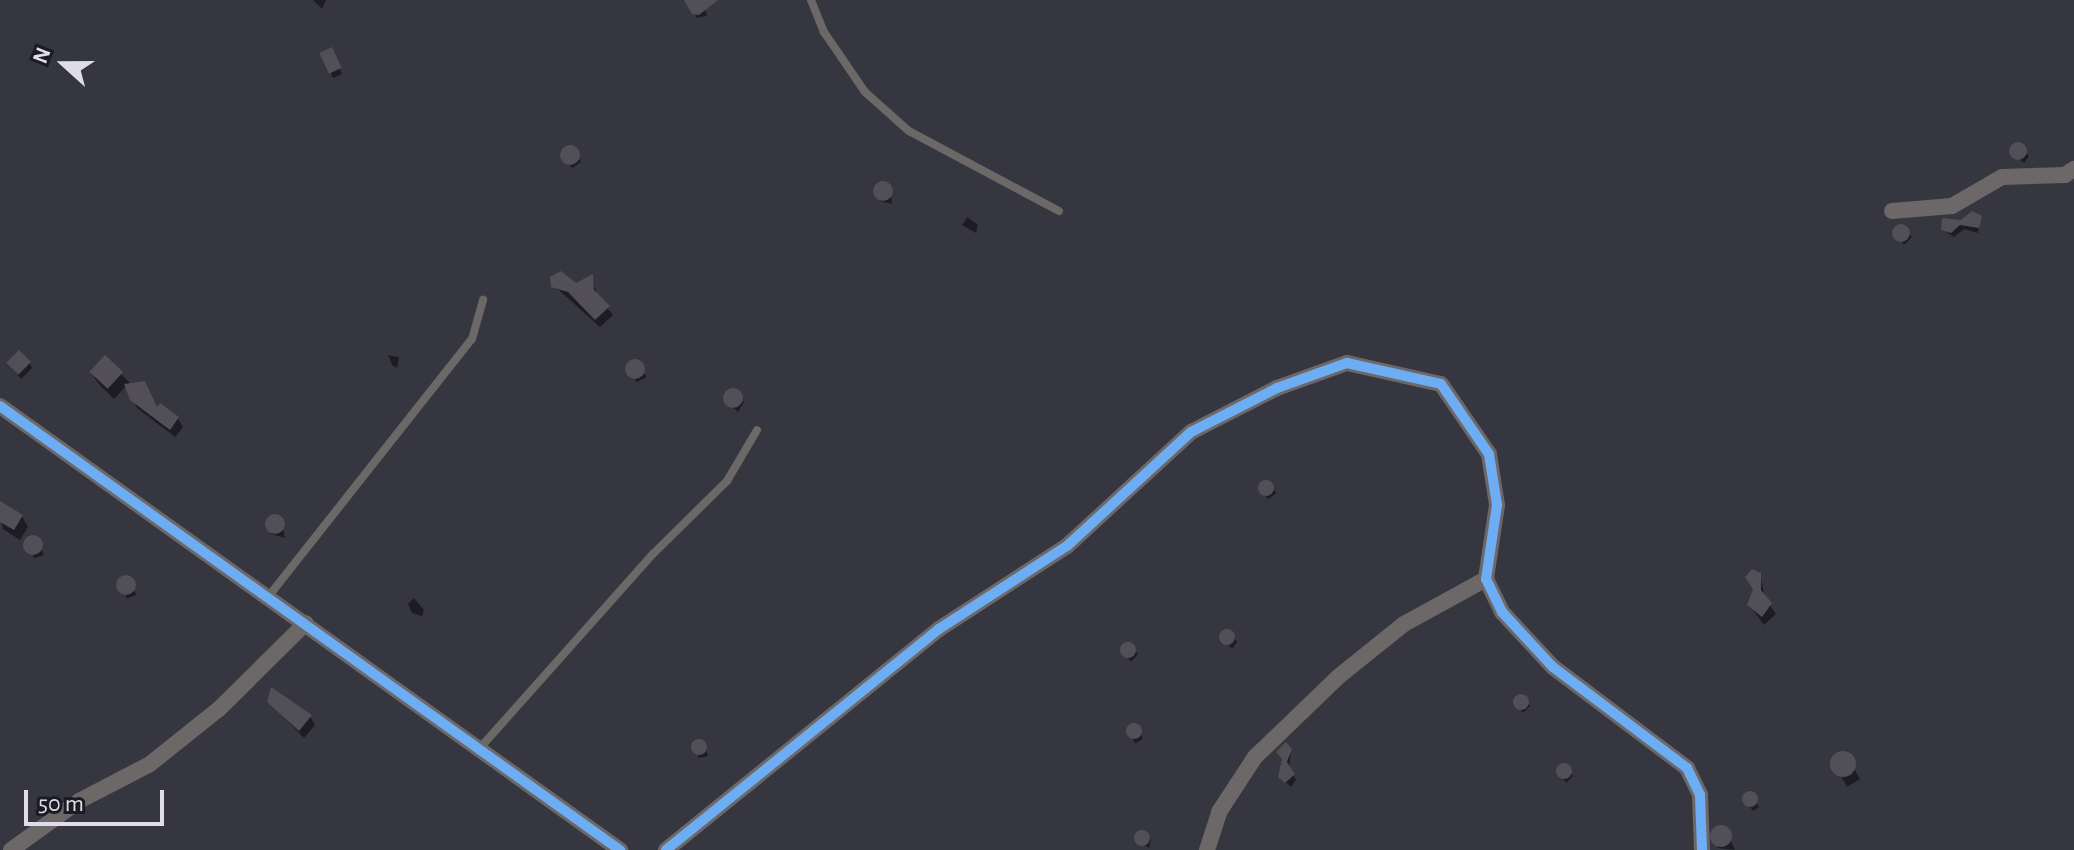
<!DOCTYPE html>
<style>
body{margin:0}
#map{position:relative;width:2074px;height:850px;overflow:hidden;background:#363640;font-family:"Alegreya Sans",sans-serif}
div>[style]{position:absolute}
.shadow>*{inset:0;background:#0007;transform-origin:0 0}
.building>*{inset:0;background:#534f56;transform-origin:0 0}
.round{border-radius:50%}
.service>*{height:8px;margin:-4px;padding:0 4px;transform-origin:4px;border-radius:4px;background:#6d6868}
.minor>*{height:16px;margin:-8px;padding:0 8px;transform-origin:8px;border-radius:8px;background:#6d6868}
.cycleway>*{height:10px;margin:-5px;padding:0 5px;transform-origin:5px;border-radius:5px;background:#6dadf4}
span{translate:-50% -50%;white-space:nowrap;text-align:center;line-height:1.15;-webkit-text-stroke:6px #1b1b23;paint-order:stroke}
.north{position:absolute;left:24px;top:24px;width:80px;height:80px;-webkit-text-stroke:6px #1b1b23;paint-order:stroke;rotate:291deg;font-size:22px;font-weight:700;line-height:32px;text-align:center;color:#dedde9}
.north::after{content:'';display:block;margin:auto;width:28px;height:36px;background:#dedde9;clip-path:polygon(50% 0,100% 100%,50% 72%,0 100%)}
.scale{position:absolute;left:24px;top:790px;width:140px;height:36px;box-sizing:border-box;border:4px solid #dedde9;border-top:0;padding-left:10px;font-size:24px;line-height:28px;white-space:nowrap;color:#dedde9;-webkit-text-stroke:6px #1b1b23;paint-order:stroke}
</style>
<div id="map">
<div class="shadow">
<i style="clip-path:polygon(313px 0,326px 0,322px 9px)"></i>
<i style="clip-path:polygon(698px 0,702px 0,707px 16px,696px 18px)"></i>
<i style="clip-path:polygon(322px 54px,334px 54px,342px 74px,333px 78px)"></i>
<i style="clip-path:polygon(2017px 145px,2029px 156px,2024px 163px,2012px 153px)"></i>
<i style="left:571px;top:148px;width:17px;height:11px;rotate:54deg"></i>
<i style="clip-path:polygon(878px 185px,890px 186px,892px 204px,880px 201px)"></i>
<i style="clip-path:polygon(967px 217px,978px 225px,976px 233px,962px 225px)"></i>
<i style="clip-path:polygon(1980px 218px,1978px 233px,1964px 229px,1954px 237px,1943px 230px)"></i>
<i style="clip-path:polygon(1903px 226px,1912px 237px,1904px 245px,1895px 232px)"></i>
<i style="clip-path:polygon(592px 277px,597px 296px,613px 315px,600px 327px,552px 284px,576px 286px)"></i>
<i style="clip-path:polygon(388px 355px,399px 357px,397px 368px,392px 365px)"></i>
<i style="clip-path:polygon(105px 358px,157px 410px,161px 406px,178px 419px,183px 427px,175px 437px,137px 408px,127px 385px,114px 399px,98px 383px,91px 373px)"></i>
<i style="clip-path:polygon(8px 363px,30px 363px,32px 368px,21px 379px)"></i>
<i style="left:639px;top:363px;width:16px;height:11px;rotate:63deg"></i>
<i style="clip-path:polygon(731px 391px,744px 402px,738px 412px,726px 401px)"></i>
<i style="left:1268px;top:482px;width:14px;height:10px;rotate:54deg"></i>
<i style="clip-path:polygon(0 512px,22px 516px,28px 527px,20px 540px,3px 529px)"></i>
<i style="clip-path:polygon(269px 518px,281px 519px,285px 538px,271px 534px)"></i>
<i style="clip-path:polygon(26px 538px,37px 539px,44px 555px,34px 558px)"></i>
<i style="clip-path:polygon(1760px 575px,1765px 598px,1776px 614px,1764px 625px,1749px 605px)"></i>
<i style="left:130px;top:579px;width:17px;height:10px;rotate:69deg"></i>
<i style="clip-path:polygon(414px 598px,424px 610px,422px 616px,412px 613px,408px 604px)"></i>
<i style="clip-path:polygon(1229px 631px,1237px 642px,1232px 649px,1221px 637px)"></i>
<i style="clip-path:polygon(1130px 644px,1138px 654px,1131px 662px,1122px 650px)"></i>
<i style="clip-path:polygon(1522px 696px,1530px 706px,1523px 713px,1515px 701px)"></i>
<i style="clip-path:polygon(269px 702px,310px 717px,315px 725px,304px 738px)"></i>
<i style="left:1135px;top:726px;width:15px;height:9px;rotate:58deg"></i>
<i style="clip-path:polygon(703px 742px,708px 756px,699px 758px,694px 744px)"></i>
<i style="clip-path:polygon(1291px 750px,1289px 768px,1296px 780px,1291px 787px,1280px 777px)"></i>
<i style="left:1846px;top:754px;width:29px;height:15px;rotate:61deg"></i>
<i style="clip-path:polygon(1565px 766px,1573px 776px,1566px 783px,1558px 771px)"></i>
<i style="clip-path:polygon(1751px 794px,1759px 807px,1753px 811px,1744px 799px)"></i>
<i style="clip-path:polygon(1722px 826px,1729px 837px,1735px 850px,1718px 848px,1714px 827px)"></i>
<i style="clip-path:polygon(1140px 832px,1151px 840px,1149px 848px,1136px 840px)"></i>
</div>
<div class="building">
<i style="clip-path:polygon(684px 0,718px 0,699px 15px,692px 14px)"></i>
<i style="left:332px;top:47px;width:23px;height:14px;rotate:65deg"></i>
<i class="round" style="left:2009px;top:142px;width:18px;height:18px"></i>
<i class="round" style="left:560px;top:145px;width:20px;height:20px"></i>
<i class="round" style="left:873px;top:181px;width:20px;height:20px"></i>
<i style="clip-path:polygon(1972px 211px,1982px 216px,1979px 228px,1960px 225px,1951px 233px,1941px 230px,1942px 218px,1961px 220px)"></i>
<i class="round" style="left:1892px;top:224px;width:18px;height:18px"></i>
<i style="clip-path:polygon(561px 271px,576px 283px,593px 274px,594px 290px,610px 306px,595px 320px,568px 292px,551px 287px,550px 277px)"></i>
<i style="left:19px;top:350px;width:17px;height:18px;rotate:45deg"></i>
<i style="left:105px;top:355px;width:25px;height:23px;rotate:43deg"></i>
<i class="round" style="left:625px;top:359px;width:20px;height:20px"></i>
<i style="clip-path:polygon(145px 381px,157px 407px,160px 403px,179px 417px,170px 430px,130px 400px,124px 384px)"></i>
<i class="round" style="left:723px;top:388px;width:20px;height:20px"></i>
<i class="round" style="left:1258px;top:480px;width:16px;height:16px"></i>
<i style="clip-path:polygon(0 501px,23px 515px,14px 530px,0 522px)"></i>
<i class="round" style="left:265px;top:514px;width:20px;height:20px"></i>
<i class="round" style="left:23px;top:535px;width:20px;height:20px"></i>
<i style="clip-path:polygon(1752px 569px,1761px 573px,1761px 590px,1772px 603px,1762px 617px,1747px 605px,1753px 589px,1745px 577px)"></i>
<i class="round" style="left:116px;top:575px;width:20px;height:20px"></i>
<i class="round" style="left:1219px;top:629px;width:16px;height:16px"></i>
<i class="round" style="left:1120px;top:642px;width:16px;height:16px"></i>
<i style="clip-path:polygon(271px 687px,312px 715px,299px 731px,267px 702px)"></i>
<i class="round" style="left:1513px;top:694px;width:16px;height:16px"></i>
<i class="round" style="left:1126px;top:723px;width:16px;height:16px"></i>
<i class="round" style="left:691px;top:739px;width:16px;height:16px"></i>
<i style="clip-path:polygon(1286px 742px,1292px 749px,1287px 762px,1295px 774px,1285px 783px,1278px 777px,1282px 759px,1276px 752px)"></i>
<i class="round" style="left:1830px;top:751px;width:26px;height:26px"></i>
<i class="round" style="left:1556px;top:763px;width:16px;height:16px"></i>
<i class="round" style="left:1742px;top:791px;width:16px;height:16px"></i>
<i class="round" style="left:1710px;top:825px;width:22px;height:22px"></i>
<i class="round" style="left:1134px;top:830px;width:16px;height:16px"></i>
</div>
<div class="service">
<i style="left:811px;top:0;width:35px;rotate:68deg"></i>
<i style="left:824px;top:32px;width:73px;rotate:55.7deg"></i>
<i style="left:865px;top:92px;width:59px;rotate:41.6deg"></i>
<i style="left:909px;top:131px;width:170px;rotate:28.1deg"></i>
<i style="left:268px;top:597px;width:329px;rotate:-51.7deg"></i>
<i style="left:472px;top:339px;width:41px;rotate:-74.2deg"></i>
<i style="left:480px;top:748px;width:261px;rotate:-48.3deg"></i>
<i style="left:654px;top:553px;width:103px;rotate:-44.6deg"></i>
<i style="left:727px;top:481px;width:59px;rotate:-59.5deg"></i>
</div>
<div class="minor">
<i style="left:1892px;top:211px;width:60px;rotate:-4.8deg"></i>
<i style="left:1952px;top:206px;width:58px;rotate:-30.1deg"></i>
<i style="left:2002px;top:177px;width:63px;rotate:-1.8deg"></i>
<i style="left:2065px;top:175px;width:11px;rotate:-34deg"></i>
<i style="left:0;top:406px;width:763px;rotate:35.61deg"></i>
<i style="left:11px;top:850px;width:84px;rotate:-35.8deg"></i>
<i style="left:79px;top:801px;width:80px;rotate:-27.5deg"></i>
<i style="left:150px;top:764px;width:88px;rotate:-38.6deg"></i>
<i style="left:219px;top:709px;width:122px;rotate:-44.7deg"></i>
<i style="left:666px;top:850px;width:351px;rotate:-39deg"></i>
<i style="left:939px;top:629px;width:153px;rotate:-33deg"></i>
<i style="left:1067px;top:546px;width:168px;rotate:-42.6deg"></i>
<i style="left:1191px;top:432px;width:97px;rotate:-27.1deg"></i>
<i style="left:1277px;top:388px;width:74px;rotate:-19.7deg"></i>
<i style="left:1347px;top:363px;width:96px;rotate:12.6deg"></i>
<i style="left:1441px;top:384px;width:85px;rotate:55.6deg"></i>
<i style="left:1489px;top:454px;width:52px;rotate:81.1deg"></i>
<i style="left:1497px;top:505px;width:75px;rotate:98.5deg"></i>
<i style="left:1486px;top:579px;width:37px;rotate:64deg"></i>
<i style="left:1502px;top:612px;width:75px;rotate:47.2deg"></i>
<i style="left:1553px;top:667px;width:168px;rotate:37deg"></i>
<i style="left:1687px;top:768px;width:30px;rotate:64deg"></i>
<i style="left:1700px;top:795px;width:55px;rotate:87.9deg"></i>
<i style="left:1207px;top:850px;width:40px;rotate:-72deg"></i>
<i style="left:1219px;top:812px;width:66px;rotate:-56.8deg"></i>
<i style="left:1255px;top:757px;width:115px;rotate:-43.9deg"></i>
<i style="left:1338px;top:677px;width:85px;rotate:-38.8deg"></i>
<i style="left:1404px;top:624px;width:94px;rotate:-28.8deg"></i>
</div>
<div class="cycleway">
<i style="left:0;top:406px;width:763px;rotate:35.61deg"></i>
<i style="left:666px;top:850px;width:351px;rotate:-39deg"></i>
<i style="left:939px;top:629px;width:153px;rotate:-33deg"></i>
<i style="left:1067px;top:546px;width:168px;rotate:-42.6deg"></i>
<i style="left:1191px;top:432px;width:97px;rotate:-27.1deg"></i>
<i style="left:1277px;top:388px;width:74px;rotate:-19.7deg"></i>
<i style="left:1347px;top:363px;width:96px;rotate:12.6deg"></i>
<i style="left:1441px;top:384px;width:85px;rotate:55.6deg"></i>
<i style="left:1489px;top:454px;width:52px;rotate:81.1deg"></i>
<i style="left:1497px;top:505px;width:75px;rotate:98.5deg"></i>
<i style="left:1486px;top:579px;width:37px;rotate:64deg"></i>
<i style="left:1502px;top:612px;width:75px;rotate:47.2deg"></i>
<i style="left:1553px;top:667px;width:168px;rotate:37deg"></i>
<i style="left:1687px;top:768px;width:30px;rotate:64deg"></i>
<i style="left:1700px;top:795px;width:55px;rotate:87.9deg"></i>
</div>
<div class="north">N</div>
<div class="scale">50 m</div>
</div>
